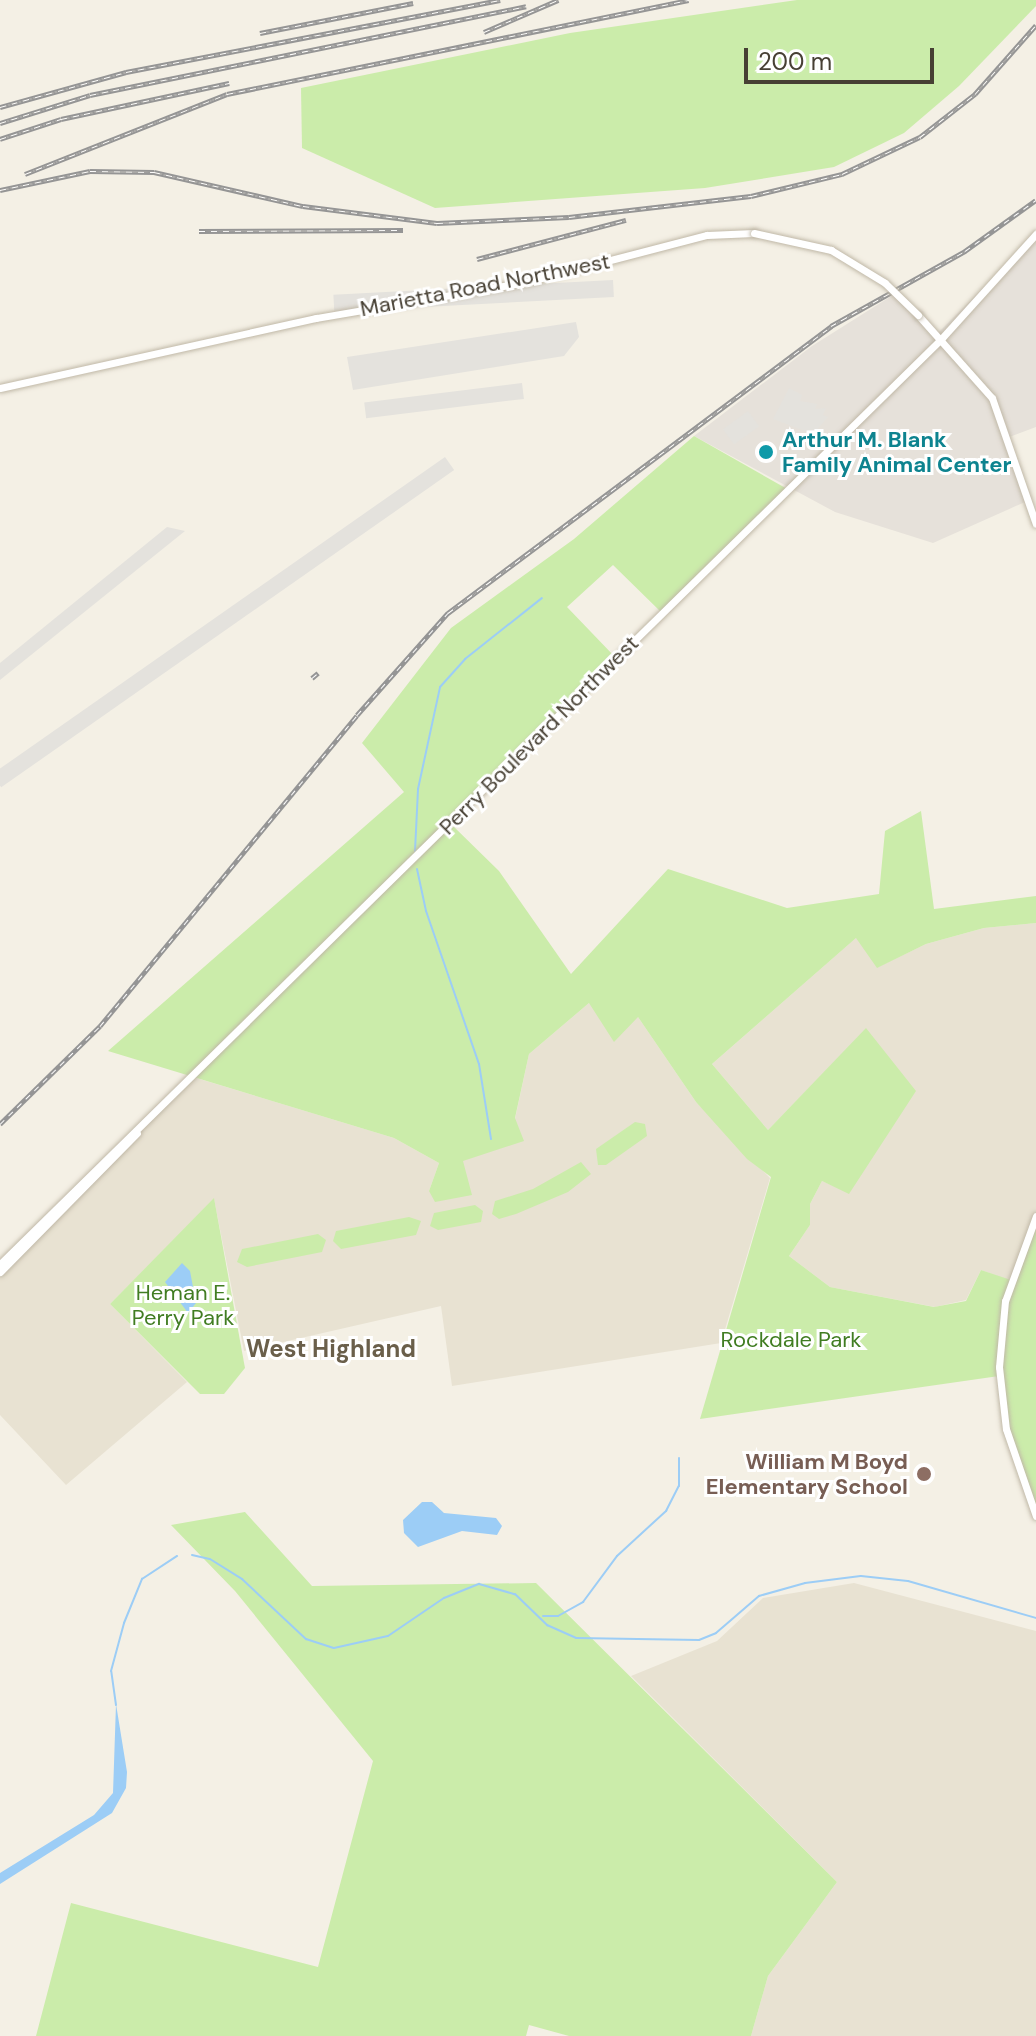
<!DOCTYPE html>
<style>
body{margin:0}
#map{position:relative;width:1036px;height:2036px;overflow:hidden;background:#f4f0e5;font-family:"DM Sans",sans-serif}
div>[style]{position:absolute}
.residential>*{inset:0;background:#e8e2d2}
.industrial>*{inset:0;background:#e6e1da}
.green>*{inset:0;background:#cbecaa}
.parking>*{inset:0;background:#e4e2dd;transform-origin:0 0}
.water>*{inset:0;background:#9ccdf6}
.stream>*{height:2px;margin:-1px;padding:0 1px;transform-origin:1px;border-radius:1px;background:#9ccdf6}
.roads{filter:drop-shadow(0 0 2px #c0b8a7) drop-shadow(0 0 2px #c0b8a7)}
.tertiary>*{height:7px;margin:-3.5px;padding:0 3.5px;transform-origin:3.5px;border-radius:3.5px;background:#fff}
.rail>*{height:5px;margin-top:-2.5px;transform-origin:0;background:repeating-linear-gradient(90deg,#fff 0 6px,#959595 0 12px);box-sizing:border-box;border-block:2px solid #959595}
.bridges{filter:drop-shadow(0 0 2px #c0b8a7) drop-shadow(0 0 2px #c0b8a7)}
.tertiary-bridge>*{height:7px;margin:-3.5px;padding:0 3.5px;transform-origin:3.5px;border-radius:3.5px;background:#fff}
.dots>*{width:22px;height:22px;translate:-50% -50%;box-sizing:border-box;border:4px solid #fff;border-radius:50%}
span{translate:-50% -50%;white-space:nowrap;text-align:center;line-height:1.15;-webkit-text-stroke:6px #fff;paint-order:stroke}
.street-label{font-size:22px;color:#474034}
.culture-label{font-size:22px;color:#0d838f;font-weight:700}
.left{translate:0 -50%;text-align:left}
.park-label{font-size:22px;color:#417d22}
.education-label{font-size:22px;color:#785e54;font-weight:700}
.right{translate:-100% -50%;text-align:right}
.neighbourhood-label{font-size:24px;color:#6a5f4a;font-weight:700}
.scale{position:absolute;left:744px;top:48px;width:190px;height:36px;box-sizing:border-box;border:4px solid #474034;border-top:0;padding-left:10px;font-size:24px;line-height:28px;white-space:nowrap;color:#474034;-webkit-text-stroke:6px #fff;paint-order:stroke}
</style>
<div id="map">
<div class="residential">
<i style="clip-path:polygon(1036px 923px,1036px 1222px,1011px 1281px,981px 1270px,966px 1300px,935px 1307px,830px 1287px,789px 1256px,810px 1225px,810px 1204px,822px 1181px,850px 1193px,866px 1029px,768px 1130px,712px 1064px,857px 937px,878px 967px,926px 944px,984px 928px)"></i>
<i style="clip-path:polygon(589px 1003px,638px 1017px,696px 1102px,770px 1178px,721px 1343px,452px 1386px,441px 1306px,244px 1351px,214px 1199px,110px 1304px,187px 1382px,66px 1485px,0 1415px,0 1273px,193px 1077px,394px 1138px,439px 1163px,429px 1191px,471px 1195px,462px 1161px,515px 1119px,529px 1054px)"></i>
<i style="clip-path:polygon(854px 1583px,1036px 1631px,1036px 2036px,751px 2036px,768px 1976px,837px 1882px,631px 1676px,717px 1641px,763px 1598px)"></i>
</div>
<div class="industrial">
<i style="clip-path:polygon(1036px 235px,1036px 427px,1004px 439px,1025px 502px,933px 543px,835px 512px,694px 436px,812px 346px,893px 295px,935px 336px)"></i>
</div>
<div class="green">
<i style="clip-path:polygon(797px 0,1036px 0,1036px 6px,959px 86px,904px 133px,834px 167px,705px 188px,435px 208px,302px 148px,301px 88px,570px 33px)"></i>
<i style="clip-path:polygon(694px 436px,789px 490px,662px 613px,613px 565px,567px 607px,615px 657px,452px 825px,499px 871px,571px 974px,668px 869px,787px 908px,879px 894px,885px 831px,921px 811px,934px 909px,1036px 896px,1036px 923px,984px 928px,926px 944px,877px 968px,856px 938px,712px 1064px,768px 1130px,866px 1028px,916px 1091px,849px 1194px,822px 1181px,810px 1204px,810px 1225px,789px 1256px,830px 1287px,934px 1307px,966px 1301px,981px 1270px,1011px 1280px,1036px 1222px,1036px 1516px,1017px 1469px,999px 1376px,700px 1419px,771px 1177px,747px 1159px,696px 1102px,638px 1017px,614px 1042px,589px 1003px,529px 1054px,515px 1118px,524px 1141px,463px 1161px,472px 1195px,435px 1202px,429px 1191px,439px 1163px,394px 1138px,108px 1051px,404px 792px,362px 743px,451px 628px,574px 539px)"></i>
<i style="clip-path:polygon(635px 1122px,645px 1124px,647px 1136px,606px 1165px,598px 1165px,596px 1149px)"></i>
<i style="clip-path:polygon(581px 1162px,591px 1174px,568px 1192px,516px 1214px,499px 1219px,492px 1214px,495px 1201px,533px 1189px)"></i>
<i style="clip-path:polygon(214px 1198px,245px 1368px,224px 1394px,200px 1394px,110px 1304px)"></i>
<i style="clip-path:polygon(475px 1205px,483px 1211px,481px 1222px,438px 1230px,430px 1226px,434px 1213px)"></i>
<i style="clip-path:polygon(409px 1217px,421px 1221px,416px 1235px,341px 1249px,333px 1241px,336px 1231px)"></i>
<i style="clip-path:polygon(318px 1234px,326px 1240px,322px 1252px,247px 1267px,237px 1262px,242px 1249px)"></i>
<i style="clip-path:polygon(245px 1512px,312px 1586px,536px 1583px,837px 1882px,768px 1976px,751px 2036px,569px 2036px,529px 2025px,526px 2036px,36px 2036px,71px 1903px,318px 1967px,373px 1761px,235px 1591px,171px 1525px)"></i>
</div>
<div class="parking">
<i style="left:613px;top:280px;width:17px;height:280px;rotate:87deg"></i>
<i style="clip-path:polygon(576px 322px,579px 337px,564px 356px,353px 390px,347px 357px)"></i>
<i style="left:522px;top:383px;width:16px;height:159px;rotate:83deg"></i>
<i style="clip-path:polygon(789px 388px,802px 395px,800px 401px,817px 404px,815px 409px,826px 408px,823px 415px,828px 417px,813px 434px,773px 419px)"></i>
<i style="left:748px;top:411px;width:19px;height:31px;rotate:54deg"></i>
<i style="left:445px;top:457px;width:16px;height:553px;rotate:55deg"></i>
<i style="clip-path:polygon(167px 527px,185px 531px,0 680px,0 663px)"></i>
</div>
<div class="water">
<i style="clip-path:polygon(182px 1263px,190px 1271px,196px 1303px,188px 1313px,165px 1282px)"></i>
<i style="clip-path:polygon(422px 1502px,432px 1502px,444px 1513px,496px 1518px,502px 1526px,497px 1535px,462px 1531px,418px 1547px,404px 1533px,403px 1520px)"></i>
<i style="clip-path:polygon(116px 1704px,127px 1772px,126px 1788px,112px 1813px,0 1884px,0 1873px,94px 1815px,113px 1793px)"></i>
</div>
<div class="stream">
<i style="left:415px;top:851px;width:62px;rotate:-87.2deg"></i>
<i style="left:418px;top:789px;width:104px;rotate:-77.8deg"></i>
<i style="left:440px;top:687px;width:38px;rotate:-48deg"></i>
<i style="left:465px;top:659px;width:98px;rotate:-38.4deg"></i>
<i style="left:417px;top:869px;width:43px;rotate:77.9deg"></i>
<i style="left:426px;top:911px;width:162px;rotate:70.9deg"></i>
<i style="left:479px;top:1064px;width:76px;rotate:80.9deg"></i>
<i style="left:192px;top:1555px;width:18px;rotate:13deg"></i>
<i style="left:210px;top:1559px;width:38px;rotate:32deg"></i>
<i style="left:242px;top:1579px;width:88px;rotate:43.2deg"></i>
<i style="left:306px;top:1639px;width:29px;rotate:18deg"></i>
<i style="left:334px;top:1648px;width:55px;rotate:-12.5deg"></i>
<i style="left:388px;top:1636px;width:68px;rotate:-34.2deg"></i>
<i style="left:444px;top:1598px;width:38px;rotate:-22deg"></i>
<i style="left:479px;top:1584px;width:37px;rotate:16deg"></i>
<i style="left:515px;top:1594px;width:45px;rotate:44.1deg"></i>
<i style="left:547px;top:1625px;width:32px;rotate:24deg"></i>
<i style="left:576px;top:1638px;width:123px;rotate:0.9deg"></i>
<i style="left:699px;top:1640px;width:18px;rotate:-22deg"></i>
<i style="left:716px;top:1633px;width:57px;rotate:-40.7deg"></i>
<i style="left:759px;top:1596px;width:48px;rotate:-15.8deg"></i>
<i style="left:805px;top:1583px;width:56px;rotate:-7.1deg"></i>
<i style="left:861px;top:1576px;width:47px;rotate:6.1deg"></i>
<i style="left:908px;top:1581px;width:133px;rotate:16.1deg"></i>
<i style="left:543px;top:1616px;width:15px"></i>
<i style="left:558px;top:1616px;width:29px;rotate:-29deg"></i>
<i style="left:583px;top:1602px;width:57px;rotate:-53.5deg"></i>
<i style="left:617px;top:1556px;width:67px;rotate:-42.6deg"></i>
<i style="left:666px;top:1511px;width:28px;rotate:-63deg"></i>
<i style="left:679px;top:1486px;width:28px;rotate:-90deg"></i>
<i style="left:116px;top:1705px;width:34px;rotate:-98deg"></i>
<i style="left:111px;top:1671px;width:50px;rotate:-74.8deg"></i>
<i style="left:124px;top:1623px;width:48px;rotate:-67.8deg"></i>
<i style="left:142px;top:1579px;width:42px;rotate:-33.3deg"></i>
</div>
<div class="roads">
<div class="tertiary">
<i style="left:918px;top:315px;width:111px;rotate:48.3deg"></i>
<i style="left:992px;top:398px;width:133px;rotate:70.8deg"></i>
<i style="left:0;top:388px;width:324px;rotate:-12.5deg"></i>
<i style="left:316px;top:318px;width:213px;rotate:-9.7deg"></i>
<i style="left:526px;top:282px;width:187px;rotate:-14.6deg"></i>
<i style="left:707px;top:235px;width:47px;rotate:-2.4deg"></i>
<i style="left:1036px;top:1216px;width:90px;rotate:110deg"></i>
<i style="left:1005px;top:1301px;width:66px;rotate:95.2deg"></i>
<i style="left:999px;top:1367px;width:62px;rotate:83.6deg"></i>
<i style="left:1006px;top:1429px;width:92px;rotate:71deg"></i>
<i style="left:0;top:1264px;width:1320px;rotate:-44.51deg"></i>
<i style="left:941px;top:339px;width:142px;rotate:-47.9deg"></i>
<i style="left:0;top:1272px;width:195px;rotate:-45.4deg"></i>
</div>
</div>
<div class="rail">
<i style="left:484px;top:32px;width:81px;rotate:-23.4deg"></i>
<i style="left:260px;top:33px;width:156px;rotate:-11.1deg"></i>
<i style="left:0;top:107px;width:131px;rotate:-15.5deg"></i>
<i style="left:126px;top:72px;width:381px;rotate:-10.9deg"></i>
<i style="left:0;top:123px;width:94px;rotate:-17.3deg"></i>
<i style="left:90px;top:95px;width:445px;rotate:-11.5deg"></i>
<i style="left:0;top:139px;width:64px;rotate:-18.2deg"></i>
<i style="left:61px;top:119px;width:172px;rotate:-12.1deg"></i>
<i style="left:25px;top:174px;width:217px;rotate:-21.6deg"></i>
<i style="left:227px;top:94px;width:471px;rotate:-11.5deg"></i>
<i style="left:0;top:190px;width:92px;rotate:-11.9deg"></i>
<i style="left:90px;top:171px;width:64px;rotate:0.9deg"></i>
<i style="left:154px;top:172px;width:153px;rotate:12.9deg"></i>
<i style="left:303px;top:206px;width:135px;rotate:7.2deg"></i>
<i style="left:437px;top:223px;width:132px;rotate:-2.6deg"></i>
<i style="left:569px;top:217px;width:183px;rotate:-6.6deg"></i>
<i style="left:751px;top:196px;width:94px;rotate:-13.6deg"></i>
<i style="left:842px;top:174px;width:86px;rotate:-25.4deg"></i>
<i style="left:920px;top:137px;width:70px;rotate:-38deg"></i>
<i style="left:975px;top:94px;width:92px;rotate:-48.5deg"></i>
<i style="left:199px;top:231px;width:204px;rotate:-0.3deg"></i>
<i style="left:477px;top:259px;width:154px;rotate:-14.7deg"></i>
<i style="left:312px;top:678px;width:8px;rotate:-40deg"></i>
<i style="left:0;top:1124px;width:140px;rotate:-44.4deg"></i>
<i style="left:100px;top:1026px;width:403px;rotate:-50.4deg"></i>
<i style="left:357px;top:715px;width:137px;rotate:-48.3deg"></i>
<i style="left:448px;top:613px;width:479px;rotate:-36.8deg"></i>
<i style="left:831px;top:326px;width:154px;rotate:-29.2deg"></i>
<i style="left:965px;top:251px;width:87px;rotate:-35.7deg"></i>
</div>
<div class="bridges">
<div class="tertiary-bridge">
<i style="left:754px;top:233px;width:79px;rotate:12.4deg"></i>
<i style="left:831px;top:250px;width:63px;rotate:31.4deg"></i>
<i style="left:885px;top:283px;width:46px;rotate:44.1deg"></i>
</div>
</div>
<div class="dots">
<i style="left:766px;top:452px;background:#0f9aa8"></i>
<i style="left:924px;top:1474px;background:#8d6e63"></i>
</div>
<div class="street-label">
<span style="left:485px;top:285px;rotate:-11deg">Marietta Road Northwest</span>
<span style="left:539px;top:735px;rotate:-45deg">Perry Boulevard Northwest</span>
</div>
<div class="culture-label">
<span class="left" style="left:782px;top:452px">Arthur M. Blank<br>Family Animal Center</span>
</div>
<div class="park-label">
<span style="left:183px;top:1305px">Heman E.<br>Perry Park</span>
<span style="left:791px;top:1340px">Rockdale Park</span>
</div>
<div class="education-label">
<span class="right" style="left:908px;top:1474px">William M Boyd<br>Elementary School</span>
</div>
<div class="neighbourhood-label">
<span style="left:331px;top:1349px">West Highland</span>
</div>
<div class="scale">200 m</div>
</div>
